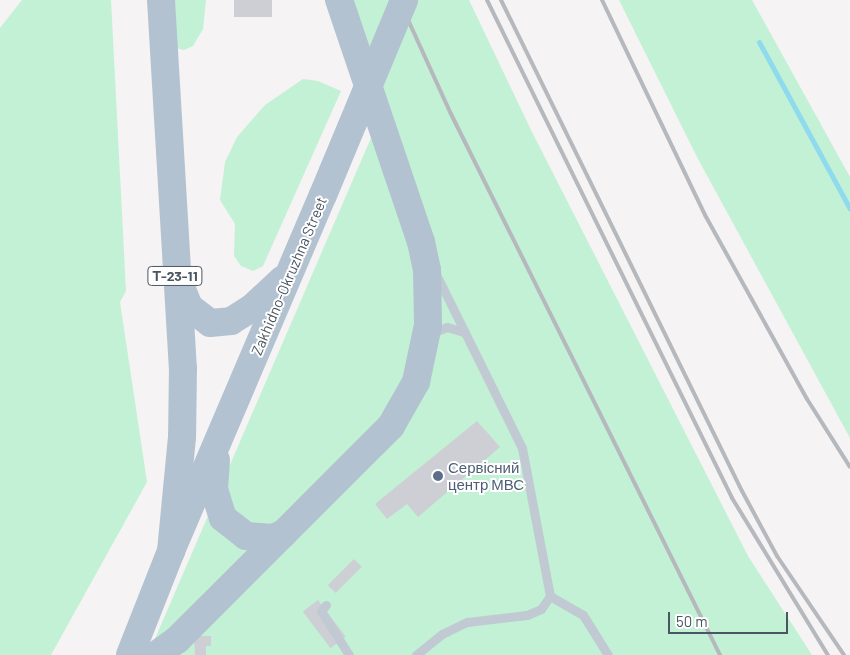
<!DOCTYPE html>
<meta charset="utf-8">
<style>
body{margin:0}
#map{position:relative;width:850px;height:655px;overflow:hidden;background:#f5f3f3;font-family:Barlow,sans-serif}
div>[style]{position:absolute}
.green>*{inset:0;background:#c3f1d5}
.stream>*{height:5px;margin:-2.5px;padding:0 2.5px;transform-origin:2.5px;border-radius:2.5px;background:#90daee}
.building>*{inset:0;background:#cdcfd5;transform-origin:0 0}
.lane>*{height:9px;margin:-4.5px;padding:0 4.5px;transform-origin:4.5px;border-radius:4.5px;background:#c1cad2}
.primary>*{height:28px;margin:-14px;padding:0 14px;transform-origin:14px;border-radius:14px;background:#b3c2d1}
.rail>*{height:4px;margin:-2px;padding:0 2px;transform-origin:2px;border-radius:2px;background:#b5b8bd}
.primary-bridge>*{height:28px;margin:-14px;padding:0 14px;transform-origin:14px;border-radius:14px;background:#b3c2d1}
.dots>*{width:14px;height:14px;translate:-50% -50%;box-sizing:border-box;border:2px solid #fff;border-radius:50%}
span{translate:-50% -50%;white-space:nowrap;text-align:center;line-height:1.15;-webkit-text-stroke:4px #fff;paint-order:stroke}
.shield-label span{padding:1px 4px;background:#fff;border:1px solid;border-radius:4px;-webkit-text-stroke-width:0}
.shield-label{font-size:14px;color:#4a5661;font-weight:700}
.street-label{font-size:15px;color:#4a5661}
.service-label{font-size:15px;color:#4e5e75}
.left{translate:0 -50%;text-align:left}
.scale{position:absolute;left:668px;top:612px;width:120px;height:22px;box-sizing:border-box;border:2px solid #4a5661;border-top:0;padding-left:6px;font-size:15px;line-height:18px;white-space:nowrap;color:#4a5661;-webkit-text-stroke:4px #fff;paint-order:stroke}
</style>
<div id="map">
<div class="green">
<i style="clip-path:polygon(22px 0,111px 0,126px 291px,120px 302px,147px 482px,51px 655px,0 655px,0 28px)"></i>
<i style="clip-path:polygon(166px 0,206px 0,203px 29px,193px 46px,184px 50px,175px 48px)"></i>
<i style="clip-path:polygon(339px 0,469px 0,531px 130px,748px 556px,812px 655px,148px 655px,380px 117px)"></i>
<i style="clip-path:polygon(619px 0,752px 0,850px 177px,850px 438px,698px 159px)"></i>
<i style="clip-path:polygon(303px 79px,318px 81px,341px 91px,263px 266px,253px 271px,241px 266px,234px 256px,235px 224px,220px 200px,225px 162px,237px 137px,265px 105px)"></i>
</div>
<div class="stream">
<i style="left:759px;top:42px;width:190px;rotate:61.4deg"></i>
</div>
<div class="building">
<i style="left:234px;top:0;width:38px;height:17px"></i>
<i style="clip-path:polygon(477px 421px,500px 447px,418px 517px,407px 504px,387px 519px,375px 504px)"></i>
<i style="left:354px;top:559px;width:11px;height:37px;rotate:45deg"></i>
<i style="left:318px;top:600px;width:46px;height:19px;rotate:53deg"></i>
<i style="clip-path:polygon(194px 636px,211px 636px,211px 646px,206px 646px,206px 655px,195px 655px)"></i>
</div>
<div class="lane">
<i style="left:432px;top:333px;width:16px;rotate:-22deg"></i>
<i style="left:447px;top:327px;width:17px;rotate:17deg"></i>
<i style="left:550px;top:596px;width:38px;rotate:30deg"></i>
<i style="left:583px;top:615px;width:47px;rotate:58deg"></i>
<i style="left:326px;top:605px;width:8px;rotate:130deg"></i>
<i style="left:321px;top:611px;width:52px;rotate:57.5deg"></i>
<i style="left:416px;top:655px;width:33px;rotate:-39deg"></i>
<i style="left:442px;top:634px;width:28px;rotate:-26deg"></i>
<i style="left:467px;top:622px;width:60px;rotate:-6.7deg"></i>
<i style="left:527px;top:615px;width:15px;rotate:-23deg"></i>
<i style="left:541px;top:609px;width:16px;rotate:-55deg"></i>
<i style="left:550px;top:596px;width:151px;rotate:-100.7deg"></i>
<i style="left:522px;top:448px;width:192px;rotate:-116.3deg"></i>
</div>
<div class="primary">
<i style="left:161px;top:0;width:369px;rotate:86.6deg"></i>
<i style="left:183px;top:368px;width:69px;rotate:90.8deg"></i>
<i style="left:182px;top:437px;width:115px;rotate:95.5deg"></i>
<i style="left:179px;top:282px;width:27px;rotate:68deg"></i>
<i style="left:189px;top:307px;width:26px;rotate:37deg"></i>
<i style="left:210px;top:323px;width:21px;rotate:-5deg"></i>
<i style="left:231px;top:321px;width:26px;rotate:-32deg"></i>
<i style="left:253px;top:307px;width:40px;rotate:-43deg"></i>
<i style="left:216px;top:460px;width:29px;rotate:94deg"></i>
<i style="left:214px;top:489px;width:30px;rotate:73deg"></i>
<i style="left:223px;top:518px;width:29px;rotate:38deg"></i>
<i style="left:246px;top:536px;width:27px;rotate:4deg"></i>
<i style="left:273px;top:538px;width:12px;rotate:-24deg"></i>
<i style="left:130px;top:655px;width:112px;rotate:-68.5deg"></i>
<i style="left:171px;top:551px;width:387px;rotate:-66.9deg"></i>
<i style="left:156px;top:655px;width:26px;rotate:-36deg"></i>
<i style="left:177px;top:640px;width:303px;rotate:-45deg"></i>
<i style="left:391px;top:426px;width:51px;rotate:-60.4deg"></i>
<i style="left:416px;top:382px;width:58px;rotate:-78.1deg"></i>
<i style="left:428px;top:325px;width:55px;rotate:-91deg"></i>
<i style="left:427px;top:270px;width:29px;rotate:-102deg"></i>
<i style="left:421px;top:242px;width:256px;rotate:-108.7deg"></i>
</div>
<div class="rail">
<i style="left:399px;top:0;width:125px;rotate:65.5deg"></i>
<i style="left:451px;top:114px;width:604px;rotate:63.56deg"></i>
<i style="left:487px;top:0;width:555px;rotate:63.8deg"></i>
<i style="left:732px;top:498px;width:184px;rotate:58.6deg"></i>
<i style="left:501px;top:0;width:547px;rotate:63.86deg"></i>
<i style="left:742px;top:491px;width:74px;rotate:61.7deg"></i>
<i style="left:777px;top:556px;width:120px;rotate:55.9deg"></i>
<i style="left:602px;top:0;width:238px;rotate:64.4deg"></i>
<i style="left:705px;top:215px;width:210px;rotate:61deg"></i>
<i style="left:807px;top:399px;width:80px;rotate:57.7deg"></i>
</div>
<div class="primary-bridge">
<i style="left:323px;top:195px;width:211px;rotate:-67.4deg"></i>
</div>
<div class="dots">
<i style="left:438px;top:476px;background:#5c6f8a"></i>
</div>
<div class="shield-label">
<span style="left:175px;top:276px">Т-23-11</span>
</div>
<div class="street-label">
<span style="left:289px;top:276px;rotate:-67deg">Zakhidno-Okruzhna Street</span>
</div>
<div class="service-label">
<span class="left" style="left:448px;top:476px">Сервісний<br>центр МВС</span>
</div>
<div class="scale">50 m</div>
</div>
